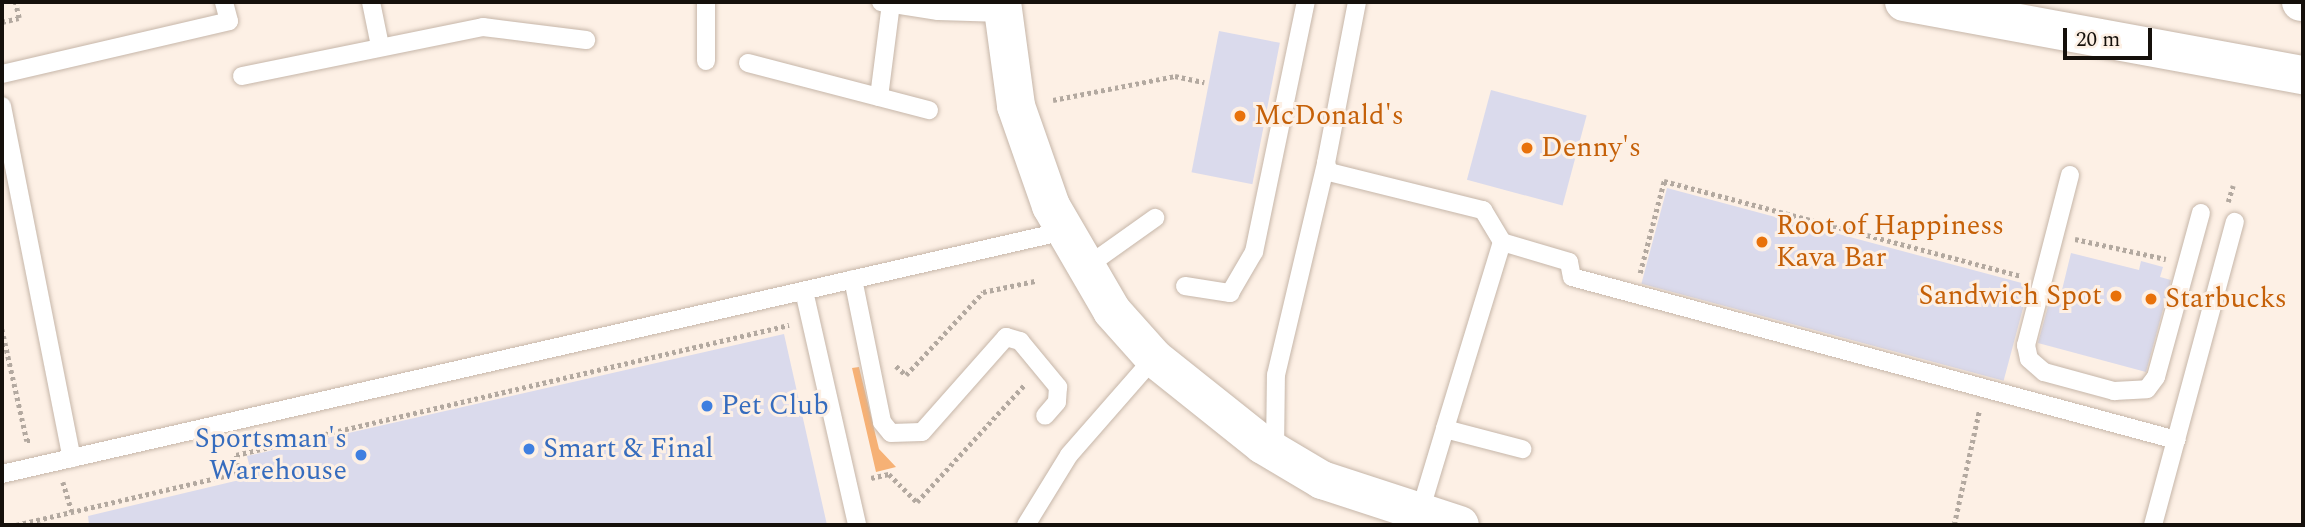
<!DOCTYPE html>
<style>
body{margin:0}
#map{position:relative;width:2305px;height:527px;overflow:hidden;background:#fdf0e5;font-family:Spectral,serif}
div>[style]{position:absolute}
.green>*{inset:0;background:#f6b175}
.building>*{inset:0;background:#dadaec;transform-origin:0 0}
.path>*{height:4.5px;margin-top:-2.25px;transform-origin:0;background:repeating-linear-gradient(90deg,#b3a9a0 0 3.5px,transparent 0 7px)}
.roads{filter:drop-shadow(0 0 2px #c6b6a9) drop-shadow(0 0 2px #c6b6a9)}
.service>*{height:18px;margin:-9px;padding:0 9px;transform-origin:9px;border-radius:9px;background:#fff}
.tertiary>*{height:38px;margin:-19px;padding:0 19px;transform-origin:19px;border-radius:19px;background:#fff}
.primary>*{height:38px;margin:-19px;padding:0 19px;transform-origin:19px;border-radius:19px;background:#fff}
.dots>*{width:19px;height:19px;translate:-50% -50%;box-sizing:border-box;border:4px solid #fdf0e5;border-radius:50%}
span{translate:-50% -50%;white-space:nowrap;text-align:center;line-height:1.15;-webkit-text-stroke:6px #fdf0e5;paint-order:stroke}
.food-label{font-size:28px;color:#c56008}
.left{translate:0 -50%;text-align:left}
.right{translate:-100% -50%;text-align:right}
.shop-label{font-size:28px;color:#366cbe}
.frame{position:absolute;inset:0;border:4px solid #15100b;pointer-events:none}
.scale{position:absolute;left:2063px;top:28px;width:89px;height:32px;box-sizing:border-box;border:4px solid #15100b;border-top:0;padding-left:9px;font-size:21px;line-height:24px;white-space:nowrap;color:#15100b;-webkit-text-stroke:5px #fdf0e5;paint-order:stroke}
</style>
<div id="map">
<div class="green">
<i style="clip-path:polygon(859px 367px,879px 449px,896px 467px,876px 472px,852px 368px)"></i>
</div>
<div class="building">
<i style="left:1219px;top:31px;width:62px;height:144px;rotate:11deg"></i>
<i style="left:1491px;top:90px;width:99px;height:93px;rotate:15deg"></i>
<i style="left:1667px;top:188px;width:375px;height:99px;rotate:15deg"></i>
<i style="clip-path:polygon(2071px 253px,2139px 270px,2141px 261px,2163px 267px,2160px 277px,2171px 280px,2146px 372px,2038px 343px,2053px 288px,2062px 290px)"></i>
<i style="clip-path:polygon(784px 334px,827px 525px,89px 525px,88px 516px,252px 477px,247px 456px)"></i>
</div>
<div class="path">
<i style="left:2px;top:22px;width:17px;rotate:-13deg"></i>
<i style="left:19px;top:18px;width:16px;rotate:-104deg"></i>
<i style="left:1053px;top:100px;width:124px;rotate:-11.1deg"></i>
<i style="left:1175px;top:76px;width:30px;rotate:12deg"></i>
<i style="left:2228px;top:202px;width:17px;rotate:-73deg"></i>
<i style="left:2075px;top:239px;width:93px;rotate:12.4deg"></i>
<i style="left:1640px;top:273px;width:95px;rotate:-75.4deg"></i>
<i style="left:1664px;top:181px;width:369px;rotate:14.9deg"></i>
<i style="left:2px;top:329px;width:115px;rotate:77.4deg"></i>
<i style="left:27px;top:441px;width:4px"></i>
<i style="left:896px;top:366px;width:13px;rotate:42deg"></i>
<i style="left:906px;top:375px;width:113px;rotate:-47.1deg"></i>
<i style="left:983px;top:292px;width:53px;rotate:-11.9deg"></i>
<i style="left:871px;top:478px;width:18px;rotate:-13deg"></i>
<i style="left:889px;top:474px;width:40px;rotate:45deg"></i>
<i style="left:917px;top:502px;width:160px;rotate:-47.5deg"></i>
<i style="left:63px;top:482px;width:31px;rotate:73deg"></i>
<i style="left:16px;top:525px;width:228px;rotate:-13.2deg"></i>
<i style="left:238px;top:473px;width:18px;rotate:-96deg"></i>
<i style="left:236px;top:455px;width:568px;rotate:-13.23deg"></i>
<i style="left:1954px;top:525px;width:117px;rotate:-77.6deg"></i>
</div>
<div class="roads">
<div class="service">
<i style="left:371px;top:2px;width:45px;rotate:78.4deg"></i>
<i style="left:881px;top:2px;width:58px;rotate:9deg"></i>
<i style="left:938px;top:11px;width:65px;rotate:1.8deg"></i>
<i style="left:1357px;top:2px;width:164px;rotate:100.9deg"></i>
<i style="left:1326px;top:163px;width:9px;rotate:72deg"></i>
<i style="left:1329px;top:172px;width:159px;rotate:13.9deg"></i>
<i style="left:1483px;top:210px;width:37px;rotate:59deg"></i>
<i style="left:1502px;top:242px;width:70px;rotate:16.6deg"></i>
<i style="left:1569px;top:262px;width:15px;rotate:79deg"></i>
<i style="left:1572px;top:277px;width:626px;rotate:15.1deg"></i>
<i style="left:706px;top:61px;width:59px;rotate:-90deg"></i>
<i style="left:748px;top:63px;width:187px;rotate:14.6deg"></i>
<i style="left:2px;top:74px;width:233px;rotate:-13.1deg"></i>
<i style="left:229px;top:21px;width:20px;rotate:-105deg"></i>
<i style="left:242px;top:76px;width:246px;rotate:-11.5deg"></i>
<i style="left:483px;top:27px;width:104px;rotate:7.2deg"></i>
<i style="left:879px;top:97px;width:95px;rotate:-82.7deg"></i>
<i style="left:2px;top:106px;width:359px;rotate:78.8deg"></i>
<i style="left:2070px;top:175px;width:176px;rotate:104.5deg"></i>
<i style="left:2026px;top:345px;width:14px;rotate:78deg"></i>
<i style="left:2029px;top:359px;width:20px;rotate:41deg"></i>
<i style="left:2044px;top:372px;width:73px;rotate:15.2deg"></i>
<i style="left:2114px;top:391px;width:33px;rotate:-3deg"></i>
<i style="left:2147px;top:389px;width:15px;rotate:-53deg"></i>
<i style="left:2156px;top:377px;width:170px;rotate:-74.7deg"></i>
<i style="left:1502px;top:242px;width:195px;rotate:107deg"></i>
<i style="left:1445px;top:429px;width:80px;rotate:14.6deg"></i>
<i style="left:1086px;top:267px;width:85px;rotate:-35.4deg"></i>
<i style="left:853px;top:279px;width:146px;rotate:78.5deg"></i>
<i style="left:882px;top:422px;width:14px;rotate:51deg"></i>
<i style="left:891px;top:433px;width:31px;rotate:-2deg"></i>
<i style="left:922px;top:432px;width:127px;rotate:-48.5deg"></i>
<i style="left:1006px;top:337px;width:15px;rotate:16deg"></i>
<i style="left:1020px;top:341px;width:60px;rotate:50.4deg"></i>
<i style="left:1058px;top:387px;width:15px;rotate:94deg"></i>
<i style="left:1057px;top:402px;width:18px;rotate:131deg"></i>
<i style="left:1185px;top:286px;width:46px;rotate:8.8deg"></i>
<i style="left:1230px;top:293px;width:48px;rotate:-59.7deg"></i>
<i style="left:1254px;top:252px;width:255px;rotate:-78.3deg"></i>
<i style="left:804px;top:291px;width:240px;rotate:77.2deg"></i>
<i style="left:1275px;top:452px;width:77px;rotate:-89.3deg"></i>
<i style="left:1276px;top:375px;width:218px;rotate:-76.7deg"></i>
<i style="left:2px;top:474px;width:1090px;rotate:-12.88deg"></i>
<i style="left:1419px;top:515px;width:90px;rotate:-73.2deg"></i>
<i style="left:1026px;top:525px;width:82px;rotate:-58.4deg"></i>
<i style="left:1069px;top:455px;width:129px;rotate:-48.8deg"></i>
<i style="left:2153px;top:525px;width:314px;rotate:-74.9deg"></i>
</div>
<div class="tertiary">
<i style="left:1002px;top:2px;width:105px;rotate:82.3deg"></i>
<i style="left:1016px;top:106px;width:106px;rotate:70.7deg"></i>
<i style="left:1051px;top:206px;width:121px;rotate:59.8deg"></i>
<i style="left:1112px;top:311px;width:63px;rotate:48.2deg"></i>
<i style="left:1154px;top:358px;width:139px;rotate:38.6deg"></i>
<i style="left:1263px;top:445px;width:69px;rotate:30.7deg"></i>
<i style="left:1322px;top:480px;width:145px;rotate:18.1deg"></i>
</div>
<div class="primary">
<i style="left:1904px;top:2px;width:406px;rotate:10.4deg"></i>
<i style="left:2301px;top:2px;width:2px"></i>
</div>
</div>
<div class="dots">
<i style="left:1240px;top:116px;background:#e8710a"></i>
<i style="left:1527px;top:148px;background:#e8710a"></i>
<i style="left:1762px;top:242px;background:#e8710a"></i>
<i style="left:2116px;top:296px;background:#e8710a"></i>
<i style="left:2151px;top:299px;background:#e8710a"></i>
<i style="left:707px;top:406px;background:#3f7fe0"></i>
<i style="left:529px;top:449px;background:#3f7fe0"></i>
<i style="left:361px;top:455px;background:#3f7fe0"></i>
</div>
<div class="food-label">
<span class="left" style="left:1254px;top:116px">McDonald's</span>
<span class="left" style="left:1541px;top:148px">Denny's</span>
<span class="left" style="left:1776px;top:242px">Root of Happiness<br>Kava Bar</span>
<span class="right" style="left:2102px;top:296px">Sandwich Spot</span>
<span class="left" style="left:2165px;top:299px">Starbucks</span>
</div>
<div class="shop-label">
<span class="left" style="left:721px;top:406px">Pet Club</span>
<span class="right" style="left:347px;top:455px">Sportsman's<br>Warehouse</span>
<span class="left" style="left:543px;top:449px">Smart &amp; Final</span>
</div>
<div class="frame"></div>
<div class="scale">20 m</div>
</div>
